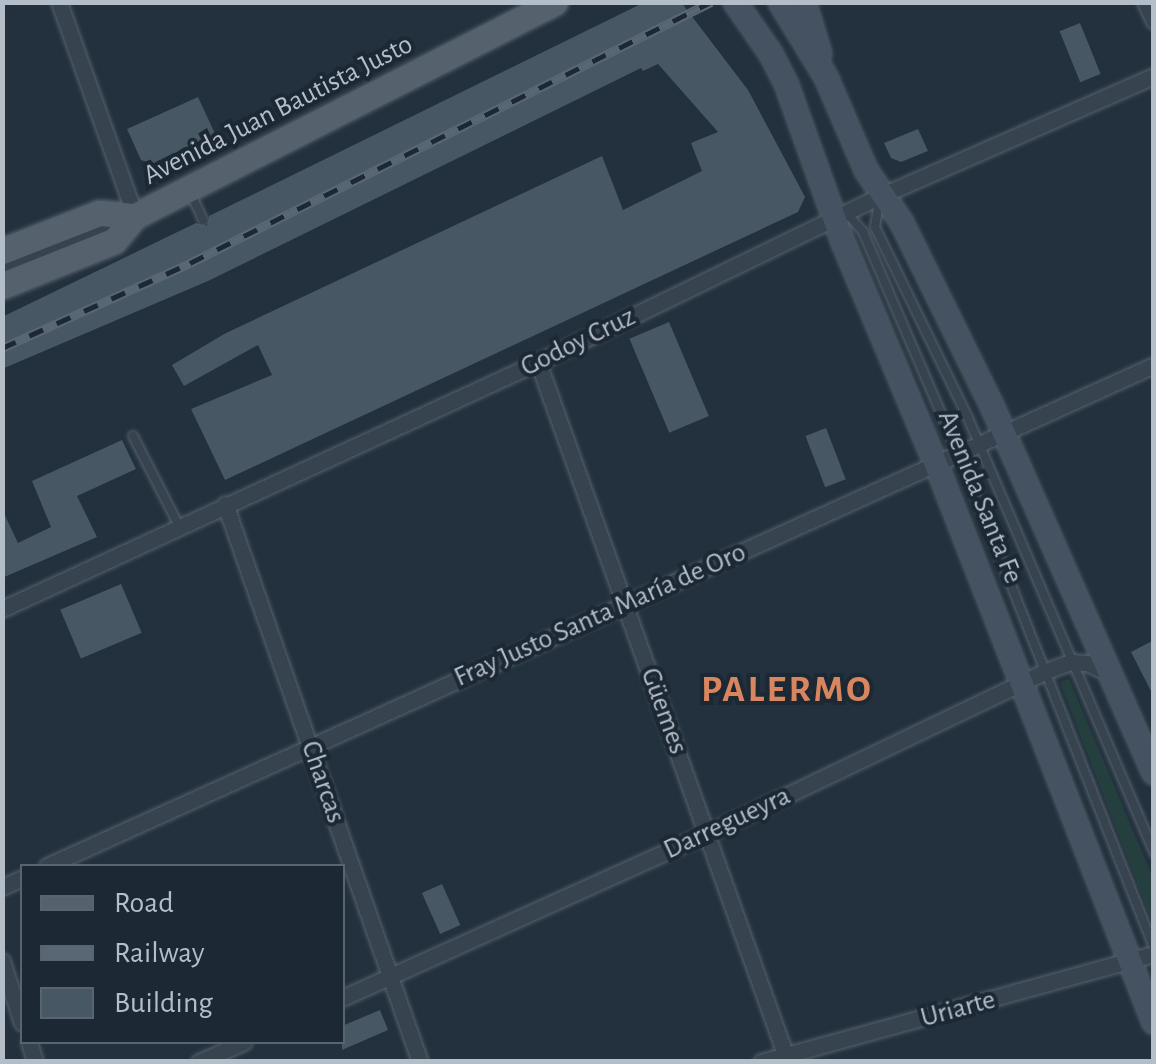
<!DOCTYPE html>
<meta charset="utf-8">
<style>
body{margin:0}
#map{position:relative;width:1156px;height:1064px;overflow:hidden;background:#23313e;font-family:"Alegreya Sans",sans-serif}
div>[style]{position:absolute}
.green>*{inset:0;background:#253f3f}
.building>*{inset:0;background:#475764;transform-origin:0 0}
.roads{filter:drop-shadow(0 0 2px #55616c) drop-shadow(0 0 2px #55616c)}
.lane>*{height:8px;margin:-4px;padding:0 4px;transform-origin:4px;border-radius:4px;background:#37434e}
.street>*{height:15px;margin:-7.5px;padding:0 7.5px;transform-origin:7.5px;border-radius:7.5px;background:#37434e}
.secondary>*{height:22px;margin:-11px;padding:0 11px;transform-origin:11px;border-radius:11px;background:#455261}
.primary>*{height:25px;margin:-12.5px;padding:0 12.5px;transform-origin:12.5px;border-radius:12.5px;background:#55626e}
.rail>*{height:9px;margin-top:-4.5px;transform-origin:0;background:repeating-linear-gradient(90deg,#1c2833 0 15px,#596775 0 30px);box-sizing:border-box;border-block:2px solid #596775}
span{translate:-50% -50%;white-space:nowrap;text-align:center;line-height:1.15;-webkit-text-stroke:8px #1c2833;paint-order:stroke}
.street-label{font-size:28px;color:#b3bec9}
.district-label{font-size:38px;color:#d8865f;font-weight:700;letter-spacing:2.5px}
.frame{position:absolute;inset:0;border:5px solid #b3bec9;pointer-events:none}
.legend{position:absolute;left:20px;top:864px;width:325px;height:180px;box-sizing:border-box;background:#1c2833;border:2px solid #58646f;margin:0;padding:12px 18px;list-style:none;font-size:30px;color:#b3bec9}
.legend li{display:flex;align-items:center;gap:20px;height:50px}
.legend b{width:50px;border:2px solid #58646f}
</style>
<div id="map">
<div class="green">
<i style="clip-path:polygon(1069px 679px,1153px 878px,1153px 924px,1060px 682px)"></i>
</div>
<div class="building">
<i style="clip-path:polygon(645px 2px,681px 2px,748px 90px,805px 197px,798px 212px,225px 480px,191px 409px,272px 375px,258px 345px,184px 386px,172px 365px,226px 333px,602px 156px,623px 210px,702px 171px,691px 143px,718px 132px,658px 64px,643px 71px,641px 68px,208px 281px,2px 369px,2px 317px,196px 223px,207px 226px,209px 216px)"></i>
<i style="left:1080px;top:23px;width:55px;height:22px;rotate:68deg"></i>
<i style="clip-path:polygon(198px 97px,217px 138px,156px 165px,141px 160px,127px 129px)"></i>
<i style="clip-path:polygon(918px 129px,928px 151px,901px 162px,891px 158px,884px 143px)"></i>
<i style="left:669px;top:322px;width:102px;height:43px;rotate:67deg"></i>
<i style="left:826px;top:428px;width:55px;height:22px;rotate:69deg"></i>
<i style="clip-path:polygon(122px 440px,136px 469px,77px 496px,97px 537px,2px 578px,2px 509px,18px 543px,51px 527px,32px 481px)"></i>
<i style="left:121px;top:584px;width:53px;height:66px;rotate:67deg"></i>
<i style="clip-path:polygon(1154px 640px,1154px 697px,1131px 652px)"></i>
<i style="left:442px;top:884px;width:45px;height:22px;rotate:66deg"></i>
<i style="clip-path:polygon(380px 1010px,388px 1030px,342px 1050px,342px 1026px)"></i>
</div>
<div class="roads">
<div class="lane">
<i style="left:190px;top:192px;width:31px;rotate:65deg"></i>
<i style="left:879px;top:202px;width:25px;rotate:99deg"></i>
<i style="left:875px;top:227px;width:212px;rotate:64deg"></i>
<i style="left:968px;top:418px;width:473px;rotate:66.8deg"></i>
<i style="left:845px;top:211px;width:28px;rotate:49deg"></i>
<i style="left:863px;top:232px;width:262px;rotate:66.7deg"></i>
<i style="left:967px;top:473px;width:510px;rotate:68.51deg"></i>
<i style="left:2px;top:268px;width:122px;rotate:-21.7deg"></i>
<i style="left:133px;top:436px;width:101px;rotate:62.9deg"></i>
</div>
<div class="street">
<i style="left:59px;top:2px;width:227px;rotate:70.4deg"></i>
<i style="left:1145px;top:2px;width:21px;rotate:65deg"></i>
<i style="left:538px;top:362px;width:743px;rotate:70.35deg"></i>
<i style="left:225px;top:504px;width:591px;rotate:70.74deg"></i>
<i style="left:2px;top:609px;width:590px;rotate:-24.74deg"></i>
<i style="left:538px;top:362px;width:380px;rotate:-25.9deg"></i>
<i style="left:880px;top:196px;width:299px;rotate:-23.7deg"></i>
<i style="left:47px;top:866px;width:1215px;rotate:-24.35deg"></i>
<i style="left:2px;top:887px;width:22px;rotate:-24deg"></i>
<i style="left:2px;top:961px;width:65px;rotate:72.1deg"></i>
<i style="left:342px;top:998px;width:401px;rotate:-24.3deg"></i>
<i style="left:708px;top:833px;width:375px;rotate:-25.6deg"></i>
<i style="left:1046px;top:671px;width:27px;rotate:-20deg"></i>
<i style="left:1071px;top:662px;width:16px;rotate:4deg"></i>
<i style="left:1087px;top:663px;width:26px;rotate:25deg"></i>
<i style="left:29px;top:1042px;width:21px;rotate:73deg"></i>
<i style="left:199px;top:1062px;width:49px;rotate:-24deg"></i>
<i style="left:761px;top:1062px;width:408px;rotate:-15.4deg"></i>
</div>
<div class="secondary">
<i style="left:735px;top:2px;width:63px;rotate:55.3deg"></i>
<i style="left:771px;top:54px;width:36px;rotate:63deg"></i>
<i style="left:787px;top:86px;width:166px;rotate:70.3deg"></i>
<i style="left:843px;top:242px;width:262px;rotate:67.3deg"></i>
<i style="left:944px;top:484px;width:578px;rotate:68.71deg"></i>
<i style="left:780px;top:2px;width:88px;rotate:58.5deg"></i>
<i style="left:826px;top:77px;width:101px;rotate:66.7deg"></i>
<i style="left:866px;top:170px;width:64px;rotate:55.8deg"></i>
<i style="left:902px;top:223px;width:204px;rotate:63.8deg"></i>
<i style="left:992px;top:406px;width:401px;rotate:66.2deg"></i>
<i style="left:804px;top:2px;width:54px;rotate:72.9deg"></i>
</div>
<div class="primary">
<i style="left:2px;top:251px;width:104px;rotate:-21.4deg"></i>
<i style="left:99px;top:213px;width:36px;rotate:5deg"></i>
<i style="left:2px;top:286px;width:121px;rotate:-21.9deg"></i>
<i style="left:114px;top:241px;width:33px;rotate:-50deg"></i>
<i style="left:135px;top:216px;width:471px;rotate:-27deg"></i>
</div>
</div>
<div class="rail">
<i style="left:2px;top:348px;width:206px;rotate:-24.3deg"></i>
<i style="left:190px;top:263px;width:583px;rotate:-26.61deg"></i>
</div>
<div class="street-label">
<span style="left:278px;top:110px;rotate:-27deg">Avenida Juan Bautista Justo</span>
<span style="left:578px;top:342px;rotate:-26deg">Godoy Cruz</span>
<span style="left:980px;top:497px;rotate:68deg">Avenida Santa Fe</span>
<span style="left:600px;top:615px;rotate:-24deg">Fray Justo Santa María de Oro</span>
<span style="left:664px;top:711px;rotate:70deg">Güemes</span>
<span style="left:323px;top:782px;rotate:71deg">Charcas</span>
<span style="left:727px;top:823px;rotate:-25deg">Darregueyra</span>
<span style="left:958px;top:1009px;rotate:-15deg">Uriarte</span>
</div>
<div class="district-label">
<span style="left:787px;top:691px">PALERMO</span>
</div>
<div class="frame"></div>
<ul class="legend">
<li><b style="height:12px;background:#55626e"></b>Road</li>
<li><b style="height:12px;background:#596775"></b>Railway</li>
<li><b style="height:28px;background:#475764"></b>Building</li>
</ul>
</div>
